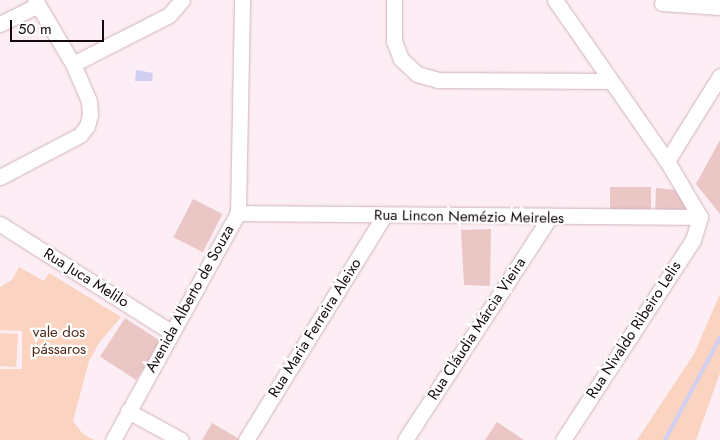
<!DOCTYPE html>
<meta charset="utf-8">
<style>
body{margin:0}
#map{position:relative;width:720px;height:440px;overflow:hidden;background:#fceef4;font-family:Jost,sans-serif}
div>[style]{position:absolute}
.green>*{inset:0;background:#fad4c1;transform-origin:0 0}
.water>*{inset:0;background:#d2cef2}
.stream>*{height:4px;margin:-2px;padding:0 2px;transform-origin:2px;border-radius:2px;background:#d2cef2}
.building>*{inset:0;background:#eac6c5;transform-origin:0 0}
.roads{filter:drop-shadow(0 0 1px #d1b1bf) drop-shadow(0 0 1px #d1b1bf)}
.minor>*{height:15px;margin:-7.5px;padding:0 7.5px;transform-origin:7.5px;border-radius:7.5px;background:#fff}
span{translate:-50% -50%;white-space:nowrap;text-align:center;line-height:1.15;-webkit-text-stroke:4.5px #fff;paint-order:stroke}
.street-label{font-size:15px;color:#140a0f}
.park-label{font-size:15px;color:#502c17}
.scale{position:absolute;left:10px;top:20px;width:94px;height:22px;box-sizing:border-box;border:2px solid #140a0f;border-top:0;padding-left:6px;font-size:15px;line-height:18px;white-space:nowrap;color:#140a0f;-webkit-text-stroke:4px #fff;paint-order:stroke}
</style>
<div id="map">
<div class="green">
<i style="clip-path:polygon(19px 267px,44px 281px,49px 273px,121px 317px,99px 343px,89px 361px,73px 421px,83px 434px,94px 440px,0 440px,0 369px,22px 369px,22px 331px,0 330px,0 287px,12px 280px)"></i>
<i style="clip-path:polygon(720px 294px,720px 373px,696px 440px,637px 440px,694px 354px)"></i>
<i style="left:0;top:333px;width:18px;height:33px;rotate:3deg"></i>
</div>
<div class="water">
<i style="clip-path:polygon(136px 70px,153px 73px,152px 81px,135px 81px)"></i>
</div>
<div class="stream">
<i style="left:665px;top:440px;width:116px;rotate:-61.7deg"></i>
</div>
<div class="building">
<i style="clip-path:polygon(720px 140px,720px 214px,696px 184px)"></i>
<i style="left:610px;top:187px;width:41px;height:26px"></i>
<i style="clip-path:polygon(656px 188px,676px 190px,689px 214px,655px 214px)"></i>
<i style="left:193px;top:199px;width:33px;height:43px;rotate:27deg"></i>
<i style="clip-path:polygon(491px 229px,490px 286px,464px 285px,461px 230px)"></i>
<i style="left:125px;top:318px;width:43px;height:46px;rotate:33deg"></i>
<i style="clip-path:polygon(497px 422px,524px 440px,485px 440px)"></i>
<i style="clip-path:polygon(212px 423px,241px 440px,202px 440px)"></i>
</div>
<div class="roads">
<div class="minor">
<i style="left:394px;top:0;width:41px;rotate:90deg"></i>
<i style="left:394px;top:41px;width:19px;rotate:69deg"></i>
<i style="left:401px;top:59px;width:22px;rotate:43deg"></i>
<i style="left:417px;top:74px;width:22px;rotate:16deg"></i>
<i style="left:438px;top:80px;width:170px;rotate:0.3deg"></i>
<i style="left:555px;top:0;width:196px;rotate:55.2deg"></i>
<i style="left:667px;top:161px;width:65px;rotate:59.5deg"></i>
<i style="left:662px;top:3px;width:58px;rotate:3.9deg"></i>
<i style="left:0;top:24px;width:42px;rotate:-26.6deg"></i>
<i style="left:73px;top:64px;width:108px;rotate:-27deg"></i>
<i style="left:169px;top:15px;width:20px;rotate:-49deg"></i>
<i style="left:667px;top:161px;width:100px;rotate:-58.1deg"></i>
<i style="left:0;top:177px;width:90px;rotate:-27.7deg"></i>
<i style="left:80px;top:135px;width:11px;rotate:-52deg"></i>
<i style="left:87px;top:126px;width:11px;rotate:-75deg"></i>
<i style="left:90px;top:115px;width:14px;rotate:-94deg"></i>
<i style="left:89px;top:101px;width:40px;rotate:-113.4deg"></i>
<i style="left:73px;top:64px;width:74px;rotate:-120.7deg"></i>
<i style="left:238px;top:213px;width:462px;rotate:0.5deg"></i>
<i style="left:0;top:224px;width:202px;rotate:32.3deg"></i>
<i style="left:128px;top:411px;width:60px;rotate:28.7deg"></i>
<i style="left:113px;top:440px;width:259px;rotate:-61.2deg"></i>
<i style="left:238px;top:213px;width:213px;rotate:-88.9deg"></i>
<i style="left:246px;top:440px;width:263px;rotate:-58.4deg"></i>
<i style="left:405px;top:440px;width:265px;rotate:-57deg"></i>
<i style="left:563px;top:440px;width:239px;rotate:-57deg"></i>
<i style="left:693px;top:240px;width:24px;rotate:-73deg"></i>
</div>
</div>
<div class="street-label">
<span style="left:469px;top:217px;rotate:1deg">Rua Lincon Nemézio Meireles</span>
<span style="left:86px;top:278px;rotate:32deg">Rua Juca Melilo</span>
<span style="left:190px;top:299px;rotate:-61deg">Avenida Alberto de Souza</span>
<span style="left:315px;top:328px;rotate:-58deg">Rua Maria Ferreira Aleixo</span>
<span style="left:477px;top:329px;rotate:-57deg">Rua Cláudia Márcia Vieira</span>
<span style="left:634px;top:330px;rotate:-57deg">Rua Nivaldo Ribeiro Lelis</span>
</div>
<div class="park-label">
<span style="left:59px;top:341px">vale dos<br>pássaros</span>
</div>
<div class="scale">50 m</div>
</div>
